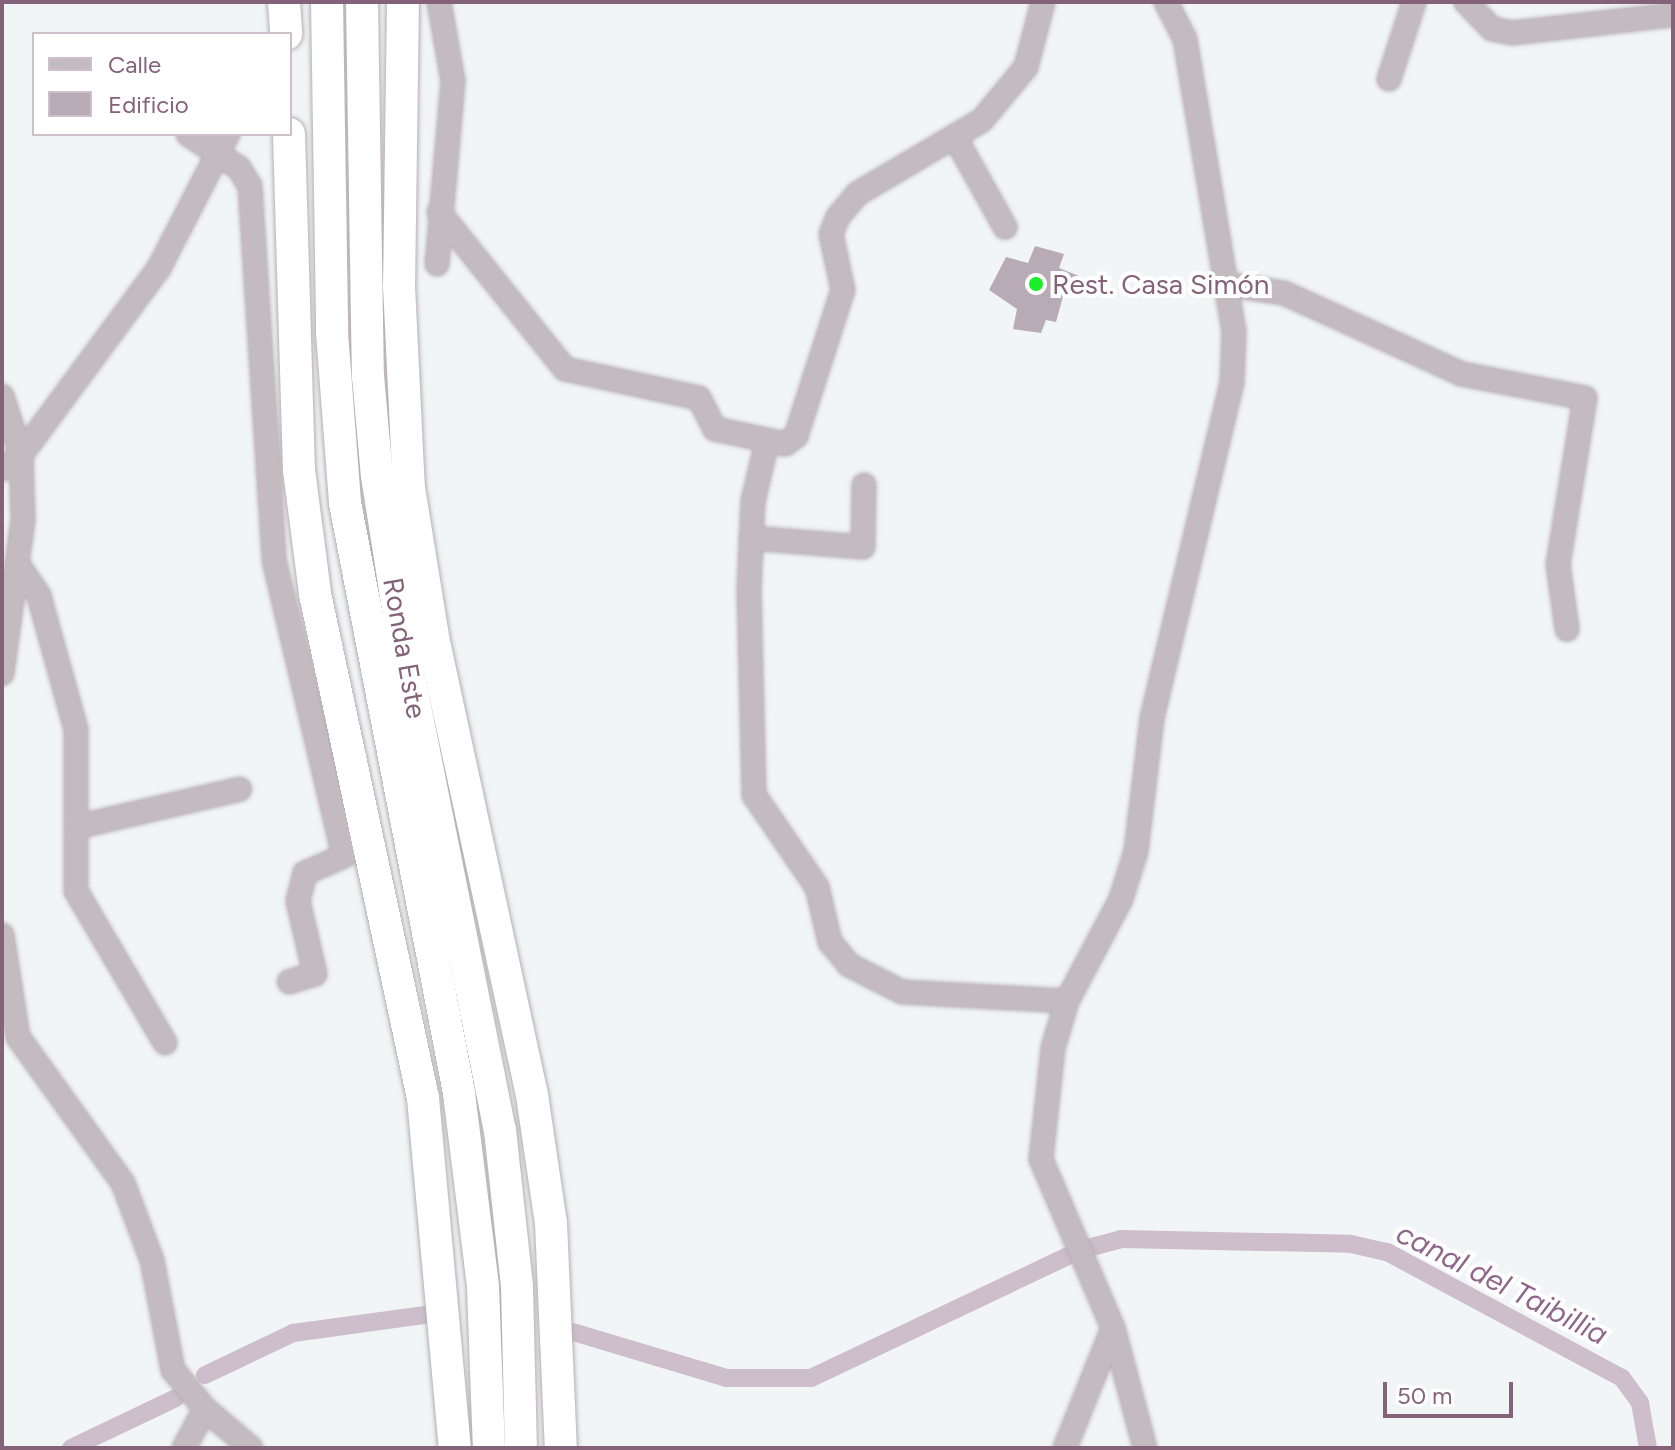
<!DOCTYPE html>
<meta charset="utf-8">
<style>
body{margin:0}
#map{position:relative;width:1675px;height:1450px;overflow:hidden;background:#f1f5f5;font-family:Figtree,sans-serif}
div>[style]{position:absolute}
.canal>*{height:18px;margin:-9px;padding:0 9px;transform-origin:9px;border-radius:9px;background:#cebecc}
.building>*{inset:0;background:#b9abb6}
.roads{filter:drop-shadow(0 0 2px #b7aeb4) drop-shadow(0 0 2px #b7aeb4)}
.minor>*{height:22px;margin:-11px;padding:0 11px;transform-origin:11px;border-radius:11px;background:#c4bbc1}
.highway>*{height:32px;margin:-16px;padding:0 16px;transform-origin:16px;border-radius:16px;background:#fff}
.dots>*{width:22px;height:22px;translate:-50% -50%;box-sizing:border-box;border:4px solid #fff;border-radius:50%}
span{translate:-50% -50%;white-space:nowrap;text-align:center;line-height:1.15;-webkit-text-stroke:8px #fff;paint-order:stroke}
.poi-label{font-size:28px;color:#84627a}
.left{translate:0 -50%;text-align:left}
.street-label{font-size:28px;color:#84627a}
.water-label{font-size:30px;color:#8f678a;font-style:italic}
.frame{position:absolute;inset:0;border:4px solid #84627a;pointer-events:none}
.legend{position:absolute;left:32px;top:32px;width:260px;height:104px;box-sizing:border-box;background:#fff;border:2px solid #cec0ca;margin:0;padding:10px 14px;list-style:none;font-size:24px;color:#84627a}
.legend li{display:flex;align-items:center;gap:16px;height:40px}
.legend b{width:40px;border:2px solid #cec0ca}
.scale{position:absolute;left:1383px;top:1382px;width:130px;height:36px;box-sizing:border-box;border:4px solid #84627a;border-top:0;padding-left:10px;font-size:24px;line-height:28px;white-space:nowrap;color:#84627a;-webkit-text-stroke:6px #fff;paint-order:stroke}
</style>
<div id="map">
<div class="canal">
<i style="left:1088px;top:1248px;width:34px;rotate:-15deg"></i>
<i style="left:1121px;top:1239px;width:230px;rotate:1.2deg"></i>
<i style="left:1351px;top:1244px;width:37px;rotate:13deg"></i>
<i style="left:1387px;top:1252px;width:267px;rotate:28.2deg"></i>
<i style="left:1622px;top:1378px;width:31px;rotate:54deg"></i>
<i style="left:1640px;top:1403px;width:46px;rotate:79.9deg"></i>
<i style="left:573px;top:1332px;width:160px;rotate:16.7deg"></i>
<i style="left:726px;top:1378px;width:85px"></i>
<i style="left:811px;top:1378px;width:284px;rotate:-25.4deg"></i>
<i style="left:205px;top:1375px;width:98px;rotate:-25.5deg"></i>
<i style="left:293px;top:1333px;width:139px;rotate:-7.8deg"></i>
<i style="left:71px;top:1448px;width:116px;rotate:-25.5deg"></i>
</div>
<div class="building">
<i style="clip-path:polygon(1035px 246px,1064px 254px,1059px 268px,1084px 278px,1078px 296px,1064px 293px,1056px 322px,1046px 320px,1041px 333px,1013px 329px,1017px 309px,989px 290px,1006px 257px,1028px 263px)"></i>
</div>
<div class="roads">
<div class="minor">
<i style="left:1466px;top:2px;width:37px;rotate:46deg"></i>
<i style="left:1492px;top:29px;width:20px;rotate:11deg"></i>
<i style="left:1512px;top:33px;width:162px;rotate:-6.4deg"></i>
<i style="left:1389px;top:79px;width:81px;rotate:-72deg"></i>
<i style="left:188px;top:134px;width:61px;rotate:33.7deg"></i>
<i style="left:239px;top:168px;width:21px;rotate:59deg"></i>
<i style="left:250px;top:186px;width:375px;rotate:86.3deg"></i>
<i style="left:274px;top:560px;width:304px;rotate:76.7deg"></i>
<i style="left:344px;top:856px;width:43px;rotate:156.4deg"></i>
<i style="left:305px;top:873px;width:29px;rotate:104deg"></i>
<i style="left:298px;top:901px;width:75px;rotate:76.9deg"></i>
<i style="left:315px;top:974px;width:27px;rotate:163deg"></i>
<i style="left:956px;top:139px;width:101px;rotate:60.9deg"></i>
<i style="left:439px;top:212px;width:201px;rotate:51.3deg"></i>
<i style="left:565px;top:369px;width:137px;rotate:12.2deg"></i>
<i style="left:699px;top:398px;width:35px;rotate:63deg"></i>
<i style="left:715px;top:429px;width:72px;rotate:12.1deg"></i>
<i style="left:785px;top:444px;width:14px;rotate:-36deg"></i>
<i style="left:796px;top:436px;width:153px;rotate:-72.2deg"></i>
<i style="left:843px;top:290px;width:57px;rotate:-102.1deg"></i>
<i style="left:831px;top:234px;width:18px;rotate:-68deg"></i>
<i style="left:838px;top:217px;width:30px;rotate:-50deg"></i>
<i style="left:857px;top:194px;width:145px;rotate:-30.6deg"></i>
<i style="left:982px;top:120px;width:69px;rotate:-50.3deg"></i>
<i style="left:1026px;top:67px;width:67px;rotate:-75.3deg"></i>
<i style="left:437px;top:264px;width:184px;rotate:-85deg"></i>
<i style="left:453px;top:81px;width:80px;rotate:-100deg"></i>
<i style="left:1224px;top:284px;width:61px;rotate:8.5deg"></i>
<i style="left:1284px;top:293px;width:196px;rotate:24.5deg"></i>
<i style="left:1462px;top:374px;width:125px;rotate:11deg"></i>
<i style="left:1585px;top:398px;width:168px;rotate:99.2deg"></i>
<i style="left:1558px;top:564px;width:66px;rotate:82.1deg"></i>
<i style="left:2px;top:396px;width:62px;rotate:72.1deg"></i>
<i style="left:21px;top:455px;width:65px;rotate:88.2deg"></i>
<i style="left:23px;top:520px;width:155px;rotate:97.8deg"></i>
<i style="left:767px;top:442px;width:61px;rotate:103.3deg"></i>
<i style="left:753px;top:501px;width:89px;rotate:92.6deg"></i>
<i style="left:749px;top:590px;width:205px;rotate:88.6deg"></i>
<i style="left:754px;top:795px;width:112px;rotate:55.6deg"></i>
<i style="left:817px;top:887px;width:57px;rotate:76.7deg"></i>
<i style="left:830px;top:942px;width:30px;rotate:50deg"></i>
<i style="left:849px;top:965px;width:59px;rotate:27deg"></i>
<i style="left:902px;top:992px;width:165px;rotate:3.1deg"></i>
<i style="left:2px;top:469px;width:24px;rotate:-36deg"></i>
<i style="left:21px;top:455px;width:232px;rotate:-53.6deg"></i>
<i style="left:159px;top:268px;width:151px;rotate:-62.8deg"></i>
<i style="left:751px;top:538px;width:112px;rotate:4.6deg"></i>
<i style="left:863px;top:547px;width:62px;rotate:-89.1deg"></i>
<i style="left:17px;top:563px;width:40px;rotate:56deg"></i>
<i style="left:39px;top:596px;width:138px;rotate:74.5deg"></i>
<i style="left:76px;top:729px;width:162px;rotate:90deg"></i>
<i style="left:76px;top:891px;width:176px;rotate:59.6deg"></i>
<i style="left:76px;top:827px;width:168px;rotate:-13deg"></i>
<i style="left:2px;top:935px;width:103px;rotate:81.1deg"></i>
<i style="left:18px;top:1037px;width:180px;rotate:54.3deg"></i>
<i style="left:123px;top:1183px;width:82px;rotate:69.4deg"></i>
<i style="left:152px;top:1260px;width:112px;rotate:79.2deg"></i>
<i style="left:173px;top:1370px;width:50px;rotate:50.6deg"></i>
<i style="left:205px;top:1409px;width:44px;rotate:118.3deg"></i>
<i style="left:205px;top:1409px;width:60px;rotate:40.3deg"></i>
<i style="left:1065px;top:1448px;width:129px;rotate:-68.2deg"></i>
<i style="left:1145px;top:1448px;width:124px;rotate:-104.9deg"></i>
<i style="left:1113px;top:1328px;width:184px;rotate:-113.1deg"></i>
<i style="left:1041px;top:1159px;width:112px;rotate:-83.8deg"></i>
<i style="left:1053px;top:1048px;width:49px;rotate:-73.4deg"></i>
<i style="left:1067px;top:1001px;width:115px;rotate:-62.1deg"></i>
<i style="left:1121px;top:899px;width:50px;rotate:-72.6deg"></i>
<i style="left:1136px;top:851px;width:134px;rotate:-83.1deg"></i>
<i style="left:1152px;top:718px;width:344px;rotate:-76.6deg"></i>
<i style="left:1232px;top:383px;width:51px;rotate:-87.8deg"></i>
<i style="left:1234px;top:332px;width:297px;rotate:-99.5deg"></i>
<i style="left:1185px;top:39px;width:42px;rotate:-117.2deg"></i>
</div>
<div class="highway">
<i style="left:284px;top:2px;width:32px;rotate:86deg"></i>
<i style="left:327px;top:2px;width:331px;rotate:89.1deg"></i>
<i style="left:332px;top:333px;width:170px;rotate:85.6deg"></i>
<i style="left:345px;top:503px;width:601px;rotate:79.06deg"></i>
<i style="left:459px;top:1093px;width:195px;rotate:82.9deg"></i>
<i style="left:483px;top:1287px;width:161px;rotate:87.9deg"></i>
<i style="left:362px;top:2px;width:374px;rotate:89.1deg"></i>
<i style="left:368px;top:376px;width:100px;rotate:84.9deg"></i>
<i style="left:377px;top:476px;width:197px;rotate:81deg"></i>
<i style="left:408px;top:671px;width:468px;rotate:78.7deg"></i>
<i style="left:500px;top:1130px;width:158px;rotate:83.8deg"></i>
<i style="left:517px;top:1287px;width:161px;rotate:88.6deg"></i>
<i style="left:403px;top:2px;width:284px;rotate:90.8deg"></i>
<i style="left:399px;top:286px;width:202px;rotate:87.2deg"></i>
<i style="left:409px;top:488px;width:156px;rotate:80.8deg"></i>
<i style="left:434px;top:642px;width:463px;rotate:77.8deg"></i>
<i style="left:532px;top:1095px;width:129px;rotate:81.6deg"></i>
<i style="left:551px;top:1223px;width:225px;rotate:87.5deg"></i>
<i style="left:289px;top:134px;width:336px;rotate:88.3deg"></i>
<i style="left:299px;top:470px;width:125px;rotate:82.6deg"></i>
<i style="left:315px;top:594px;width:515px;rotate:77.91deg"></i>
<i style="left:423px;top:1098px;width:351px;rotate:84.8deg"></i>
</div>
</div>
<div class="dots">
<i style="left:1036px;top:284px;background:#18ee29"></i>
</div>
<div class="poi-label">
<span class="left" style="left:1052px;top:284px">Rest. Casa Simón</span>
</div>
<div class="street-label">
<span style="left:405px;top:648px;rotate:80deg">Ronda Este</span>
</div>
<div class="water-label">
<span style="left:1502px;top:1284px;rotate:27deg">canal del Taibillia</span>
</div>
<div class="frame"></div>
<ul class="legend">
<li><b style="height:10px;background:#c4bbc1"></b>Calle</li>
<li><b style="height:22px;background:#b9abb6"></b>Edificio</li>
</ul>
<div class="scale">50 m</div>
</div>
